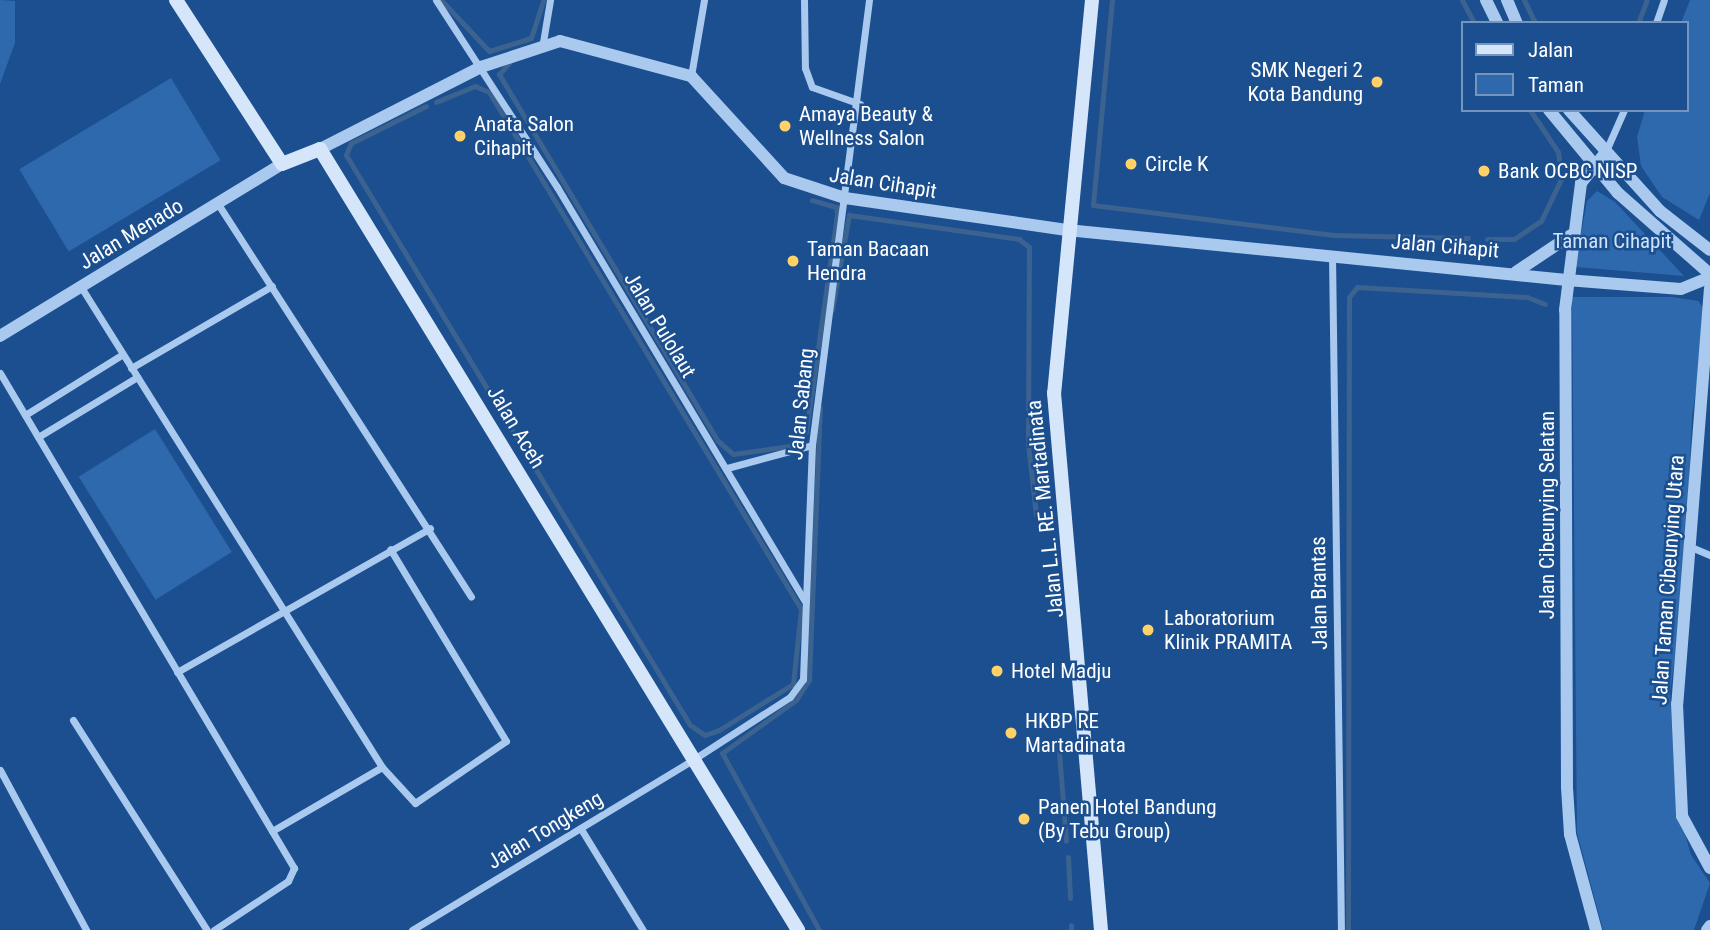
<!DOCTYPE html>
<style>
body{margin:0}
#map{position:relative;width:1710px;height:930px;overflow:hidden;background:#1b4f8f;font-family:"Roboto Condensed",sans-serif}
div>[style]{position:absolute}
.green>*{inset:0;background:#2e69ad;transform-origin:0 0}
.stream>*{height:5px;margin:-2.5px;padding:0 2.5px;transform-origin:2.5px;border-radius:2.5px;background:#3c6290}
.minor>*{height:7px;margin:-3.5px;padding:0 3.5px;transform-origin:3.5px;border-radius:3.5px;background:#a9c9ee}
.tertiary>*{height:12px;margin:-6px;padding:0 6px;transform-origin:6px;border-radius:6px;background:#a9c9ee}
.secondary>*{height:14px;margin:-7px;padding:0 7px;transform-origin:7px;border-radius:7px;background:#d6e6fa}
.dots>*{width:19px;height:19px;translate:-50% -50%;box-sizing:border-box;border:4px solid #1b4f8f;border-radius:50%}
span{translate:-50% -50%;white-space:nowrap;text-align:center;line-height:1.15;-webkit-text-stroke:5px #1b4f8f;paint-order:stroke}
.poi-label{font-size:21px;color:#fff}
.right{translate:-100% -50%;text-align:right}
.left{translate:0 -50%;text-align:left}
.street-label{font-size:21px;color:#fff}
.park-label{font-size:21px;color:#cfe3fa}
.legend{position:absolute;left:1461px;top:21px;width:228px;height:91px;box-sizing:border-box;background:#1b4f8f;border:2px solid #7695bc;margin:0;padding:9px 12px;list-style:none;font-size:21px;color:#fff}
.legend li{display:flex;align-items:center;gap:14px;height:35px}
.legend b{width:35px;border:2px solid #7695bc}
</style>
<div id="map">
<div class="green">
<i style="clip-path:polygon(0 0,15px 1px,15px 43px,0 84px)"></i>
<i style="clip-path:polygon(1690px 0,1710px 0,1710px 193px,1699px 220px,1662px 197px,1641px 166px,1637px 137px,1645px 110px,1687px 110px,1687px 23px,1681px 23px)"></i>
<i style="left:171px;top:78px;width:96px;height:177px;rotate:59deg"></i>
<i style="clip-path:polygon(1597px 191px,1615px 202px,1684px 276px,1575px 267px,1587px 201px)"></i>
<i style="clip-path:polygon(1572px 297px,1672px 297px,1698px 301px,1708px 314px,1692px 416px,1684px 592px,1670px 693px,1676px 802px,1691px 855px,1710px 883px,1694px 930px,1603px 930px,1577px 833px)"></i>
<i style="left:155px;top:429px;width:145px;height:90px;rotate:58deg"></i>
</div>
<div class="stream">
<i style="left:441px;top:0;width:70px;rotate:46.7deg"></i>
<i style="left:489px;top:51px;width:44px;rotate:-17.2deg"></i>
<i style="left:531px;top:38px;width:40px;rotate:-72deg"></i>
<i style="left:1112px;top:0;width:206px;rotate:95.3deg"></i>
<i style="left:1093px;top:205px;width:243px;rotate:7.1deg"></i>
<i style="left:1334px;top:235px;width:134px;rotate:1.3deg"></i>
<i style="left:1462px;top:0;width:26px;rotate:62deg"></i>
<i style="left:1524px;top:0;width:25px;rotate:64deg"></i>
<i style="left:1638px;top:23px;width:25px;rotate:-69deg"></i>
<i style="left:509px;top:63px;width:15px;rotate:132deg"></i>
<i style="left:499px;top:74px;width:427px;rotate:59.2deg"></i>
<i style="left:718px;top:441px;width:20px;rotate:41deg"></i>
<i style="left:733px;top:454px;width:57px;rotate:-8.1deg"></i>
<i style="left:789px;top:446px;width:22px;rotate:-39deg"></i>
<i style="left:806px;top:432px;width:220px;rotate:-81.9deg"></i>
<i style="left:837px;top:214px;width:7px;rotate:-98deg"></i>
<i style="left:836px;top:207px;width:25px;rotate:-164deg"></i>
<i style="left:426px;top:106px;width:84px;rotate:153.7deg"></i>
<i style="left:351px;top:143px;width:13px;rotate:113deg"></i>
<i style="left:346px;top:155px;width:666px;rotate:58.89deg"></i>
<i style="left:690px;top:725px;width:18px;rotate:34deg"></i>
<i style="left:705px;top:735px;width:15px;rotate:-20deg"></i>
<i style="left:719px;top:730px;width:87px;rotate:-31.9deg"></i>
<i style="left:793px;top:684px;width:75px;rotate:-83.9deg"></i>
<i style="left:801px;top:609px;width:604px;rotate:-121.11deg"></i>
<i style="left:489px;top:92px;width:15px;rotate:-157deg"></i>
<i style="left:475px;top:86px;width:42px;rotate:157.7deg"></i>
<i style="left:1530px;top:110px;width:50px;rotate:56.3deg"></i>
<i style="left:1558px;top:152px;width:14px;rotate:82deg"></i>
<i style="left:1487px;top:239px;width:27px"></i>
<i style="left:1514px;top:239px;width:32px;rotate:-34deg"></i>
<i style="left:1541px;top:221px;width:47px;rotate:-64.5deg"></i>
<i style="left:832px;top:310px;width:97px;rotate:-79.9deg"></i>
<i style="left:849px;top:215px;width:172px;rotate:8deg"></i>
<i style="left:1019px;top:239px;width:13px;rotate:39deg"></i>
<i style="left:1029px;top:247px;width:197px;rotate:90.3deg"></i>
<i style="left:1028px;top:444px;width:71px;rotate:83.6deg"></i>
<i style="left:1058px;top:739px;width:102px;rotate:85.5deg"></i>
<i style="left:1068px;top:857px;width:41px;rotate:87.2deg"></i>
<i style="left:1071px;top:925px;width:5px;rotate:90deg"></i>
<i style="left:819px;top:930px;width:202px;rotate:-118.7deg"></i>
<i style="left:722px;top:753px;width:91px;rotate:-35.6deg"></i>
<i style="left:796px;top:700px;width:24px;rotate:-57deg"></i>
<i style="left:809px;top:680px;width:273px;rotate:-87.7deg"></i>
<i style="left:1348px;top:930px;width:633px;rotate:-89.91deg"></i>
<i style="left:1349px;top:297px;width:13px;rotate:-51deg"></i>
<i style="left:1357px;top:287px;width:170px;rotate:3.4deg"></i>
<i style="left:1527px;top:297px;width:19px;rotate:21deg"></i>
</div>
<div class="minor">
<i style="left:436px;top:0;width:223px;rotate:57.1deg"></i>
<i style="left:557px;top:187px;width:483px;rotate:59.1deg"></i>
<i style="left:804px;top:0;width:68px;rotate:89.2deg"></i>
<i style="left:805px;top:68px;width:20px;rotate:70deg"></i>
<i style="left:812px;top:87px;width:51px;rotate:19.5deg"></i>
<i style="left:1656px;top:23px;width:24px;rotate:-71deg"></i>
<i style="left:543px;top:42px;width:43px;rotate:-80.5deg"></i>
<i style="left:691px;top:76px;width:77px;rotate:-80.3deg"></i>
<i style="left:1605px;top:153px;width:47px;rotate:-66.2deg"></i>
<i style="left:218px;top:204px;width:467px;rotate:57.2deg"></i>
<i style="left:1332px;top:255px;width:675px;rotate:89.24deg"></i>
<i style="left:81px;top:287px;width:567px;rotate:57.91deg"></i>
<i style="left:382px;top:767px;width:49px;rotate:47.5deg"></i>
<i style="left:415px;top:803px;width:110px;rotate:-34.3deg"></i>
<i style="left:506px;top:741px;width:224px;rotate:-121.1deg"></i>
<i style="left:131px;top:368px;width:163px;rotate:-30.2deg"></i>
<i style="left:0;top:373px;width:576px;rotate:59.29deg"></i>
<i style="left:294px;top:868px;width:14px;rotate:115deg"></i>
<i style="left:288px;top:881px;width:89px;rotate:146.5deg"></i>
<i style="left:25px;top:415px;width:115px;rotate:-31.9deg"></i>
<i style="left:38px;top:437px;width:116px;rotate:-31.2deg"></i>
<i style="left:727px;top:468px;width:88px;rotate:-15.1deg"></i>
<i style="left:1691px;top:547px;width:21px;rotate:23deg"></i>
<i style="left:177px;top:672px;width:291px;rotate:-29.6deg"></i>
<i style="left:73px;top:720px;width:249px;rotate:57.5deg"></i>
<i style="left:0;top:770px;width:182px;rotate:61.7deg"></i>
<i style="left:581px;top:829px;width:119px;rotate:58.5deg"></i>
<i style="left:272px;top:831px;width:127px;rotate:-30.2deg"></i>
<i style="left:412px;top:930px;width:330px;rotate:-31.2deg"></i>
<i style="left:694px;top:759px;width:114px;rotate:-32.9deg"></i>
<i style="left:790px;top:697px;width:22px;rotate:-54deg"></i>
<i style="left:803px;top:679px;width:234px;rotate:-87.8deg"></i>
<i style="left:812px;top:445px;width:449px;rotate:-82.7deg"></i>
</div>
<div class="tertiary">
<i style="left:1486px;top:0;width:25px;rotate:64deg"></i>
<i style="left:1507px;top:0;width:25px;rotate:67deg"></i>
<i style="left:1549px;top:110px;width:108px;rotate:50.3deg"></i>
<i style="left:1618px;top:193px;width:123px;rotate:41.4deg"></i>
<i style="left:1569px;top:110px;width:136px;rotate:48deg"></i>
<i style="left:1660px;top:211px;width:63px;rotate:38deg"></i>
<i style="left:320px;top:149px;width:181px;rotate:-27deg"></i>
<i style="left:481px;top:67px;width:83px;rotate:-18.2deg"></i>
<i style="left:560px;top:41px;width:136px;rotate:15deg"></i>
<i style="left:691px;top:76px;width:138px;rotate:47.6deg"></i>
<i style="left:784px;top:178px;width:64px;rotate:18.2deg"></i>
<i style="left:845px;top:198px;width:224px;rotate:8.2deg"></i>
<i style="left:1067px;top:230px;width:502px;rotate:5.71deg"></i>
<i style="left:1567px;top:280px;width:114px;rotate:4.5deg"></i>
<i style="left:1681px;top:289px;width:31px;rotate:-22deg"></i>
<i style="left:1516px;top:272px;width:66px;rotate:-33.9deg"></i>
<i style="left:1710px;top:288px;width:417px;rotate:94.5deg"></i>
<i style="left:1677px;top:704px;width:112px;rotate:87.4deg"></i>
<i style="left:1682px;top:816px;width:59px;rotate:61.7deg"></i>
<i style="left:0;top:336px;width:330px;rotate:-31.4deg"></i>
<i style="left:1596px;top:930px;width:99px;rotate:-105.2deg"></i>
<i style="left:1570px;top:834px;width:47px;rotate:-93.7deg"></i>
<i style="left:1567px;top:787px;width:477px;rotate:-90.2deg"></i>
<i style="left:1565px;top:310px;width:128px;rotate:-82.8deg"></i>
<i style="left:1581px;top:183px;width:38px;rotate:-51deg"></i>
<i style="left:1707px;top:930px;width:5px;rotate:-53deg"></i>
</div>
<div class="secondary">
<i style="left:176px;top:0;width:195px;rotate:57.1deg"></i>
<i style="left:282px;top:164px;width:41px;rotate:-21.5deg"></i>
<i style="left:320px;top:149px;width:916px;rotate:58.53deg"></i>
<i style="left:1092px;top:0;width:395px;rotate:95.5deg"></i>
<i style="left:1054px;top:393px;width:539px;rotate:85deg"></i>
</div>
<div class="dots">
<i style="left:1377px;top:82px;background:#ffd166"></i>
<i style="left:785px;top:126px;background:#ffd166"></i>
<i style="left:460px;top:136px;background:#ffd166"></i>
<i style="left:1131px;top:164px;background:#ffd166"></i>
<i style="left:1484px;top:171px;background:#ffd166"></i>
<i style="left:793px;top:261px;background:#ffd166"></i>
<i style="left:1148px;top:630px;background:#ffd166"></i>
<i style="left:997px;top:671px;background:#ffd166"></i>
<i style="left:1011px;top:733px;background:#ffd166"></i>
<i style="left:1024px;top:819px;background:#ffd166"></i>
</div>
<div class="poi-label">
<span class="right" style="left:1363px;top:82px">SMK Negeri 2<br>Kota Bandung</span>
<span class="left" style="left:799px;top:126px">Amaya Beauty &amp;<br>Wellness Salon</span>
<span class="left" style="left:474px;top:136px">Anata Salon<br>Cihapit</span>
<span class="left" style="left:1145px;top:164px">Circle K</span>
<span class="left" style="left:1498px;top:171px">Bank OCBC NISP</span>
<span class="left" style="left:807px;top:261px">Taman Bacaan<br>Hendra</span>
<span class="left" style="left:1164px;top:630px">Laboratorium<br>Klinik PRAMITA</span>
<span class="left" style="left:1011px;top:671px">Hotel Madju</span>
<span class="left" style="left:1025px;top:733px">HKBP RE<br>Martadinata</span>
<span class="left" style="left:1038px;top:819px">Panen Hotel Bandung<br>(By Tebu Group)</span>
</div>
<div class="street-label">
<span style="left:883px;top:183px;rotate:9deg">Jalan Cihapit</span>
<span style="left:131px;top:234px;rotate:-31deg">Jalan Menado</span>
<span style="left:1445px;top:246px;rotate:5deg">Jalan Cihapit</span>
<span style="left:660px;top:325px;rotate:59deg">Jalan Pulolaut</span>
<span style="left:801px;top:404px;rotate:-84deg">Jalan Sabang</span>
<span style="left:516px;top:427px;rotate:59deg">Jalan Aceh</span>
<span style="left:1045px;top:509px;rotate:-96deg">Jalan L.L. RE. Martadinata</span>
<span style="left:1547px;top:515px;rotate:-90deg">Jalan Cibeunying Selatan</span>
<span style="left:1668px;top:580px;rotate:-86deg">Jalan Taman Cibeunying Utara</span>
<span style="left:1319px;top:593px;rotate:-91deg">Jalan Brantas</span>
<span style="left:545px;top:830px;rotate:-31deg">Jalan Tongkeng</span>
</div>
<div class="park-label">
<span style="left:1612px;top:241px">Taman Cihapit</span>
</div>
<ul class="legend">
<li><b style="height:9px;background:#d6e6fa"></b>Jalan</li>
<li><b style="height:19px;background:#2e69ad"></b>Taman</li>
</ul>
</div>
